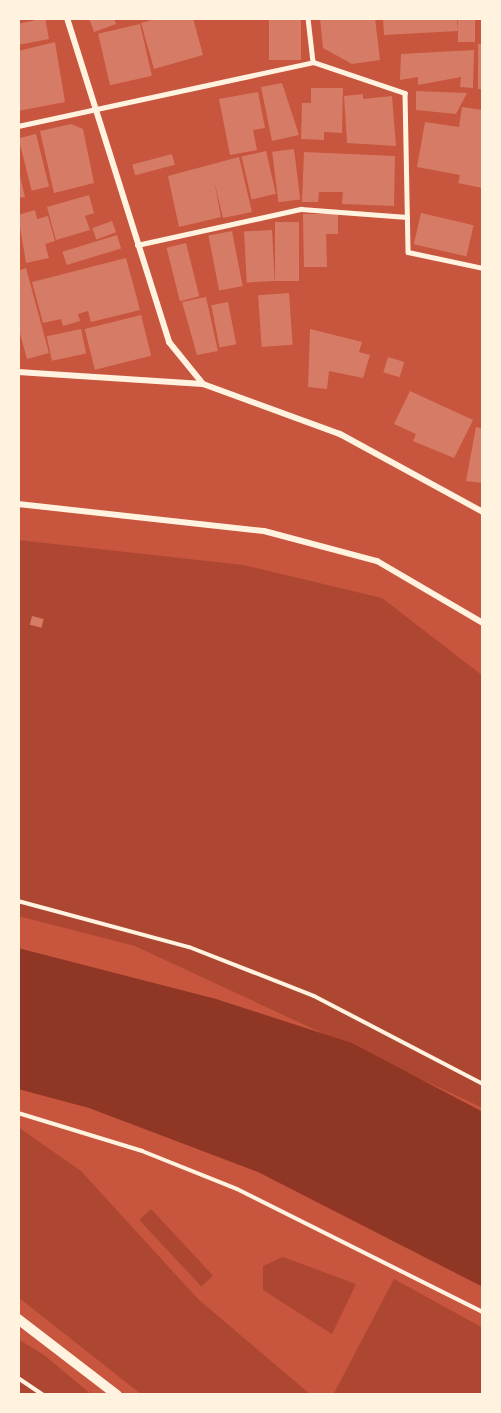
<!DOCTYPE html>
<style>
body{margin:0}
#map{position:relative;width:501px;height:1413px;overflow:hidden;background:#c8553d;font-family:"Zilla Slab",serif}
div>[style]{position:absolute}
.green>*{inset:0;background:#ae4732;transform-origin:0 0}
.water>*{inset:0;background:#8f3625}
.building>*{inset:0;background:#d67c66;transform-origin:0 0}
.path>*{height:4px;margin:-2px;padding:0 2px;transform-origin:2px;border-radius:2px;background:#fff3e0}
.service>*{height:4.5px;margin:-2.25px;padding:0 2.25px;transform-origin:2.25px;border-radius:2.25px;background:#fff3e0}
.minor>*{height:6px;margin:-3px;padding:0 3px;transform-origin:3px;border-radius:3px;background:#fff3e0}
.tertiary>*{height:10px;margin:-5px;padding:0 5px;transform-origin:5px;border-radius:5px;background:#fff3e0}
span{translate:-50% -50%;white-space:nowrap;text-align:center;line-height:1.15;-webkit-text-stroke:6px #fff3e0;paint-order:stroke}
.frame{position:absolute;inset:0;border:20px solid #fff3e0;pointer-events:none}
</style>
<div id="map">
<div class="green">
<i style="clip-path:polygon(18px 540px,243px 565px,382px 598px,483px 676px,483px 1108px,135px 946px,18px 916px)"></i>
<i style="clip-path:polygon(18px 1127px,81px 1171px,198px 1299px,311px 1395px,142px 1395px,18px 1297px)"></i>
<i style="left:151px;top:1209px;width:91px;height:16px;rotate:47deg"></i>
<i style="clip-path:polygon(283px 1257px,356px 1284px,332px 1334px,263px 1290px,263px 1266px)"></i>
<i style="clip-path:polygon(394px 1279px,483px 1328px,483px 1395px,333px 1395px)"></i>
<i style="clip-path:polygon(18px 1339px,44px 1355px,92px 1395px,18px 1395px)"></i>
</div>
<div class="water">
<i style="clip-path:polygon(18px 948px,216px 999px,352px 1043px,483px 1112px,483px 1287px,258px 1172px,89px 1108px,18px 1089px)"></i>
</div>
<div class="building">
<i style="clip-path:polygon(45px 18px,49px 39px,18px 45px,18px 24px)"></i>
<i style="clip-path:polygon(89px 18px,114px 18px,116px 24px,94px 32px)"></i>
<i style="clip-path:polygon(158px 18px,193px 18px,203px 55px,154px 69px,141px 23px)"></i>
<i style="left:269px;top:18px;width:32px;height:42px"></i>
<i style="clip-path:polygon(320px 18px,375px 18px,380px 60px,352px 64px,323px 48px)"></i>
<i style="clip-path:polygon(383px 18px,457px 18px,458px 31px,384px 35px)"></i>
<i style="left:458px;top:18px;width:17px;height:24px"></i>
<i style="left:140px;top:24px;width:53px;height:43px;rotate:77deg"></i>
<i style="clip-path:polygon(55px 42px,65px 102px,18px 111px,18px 51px)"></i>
<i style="left:478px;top:44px;width:5px;height:45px"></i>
<i style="clip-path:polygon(474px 50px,473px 88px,460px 87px,461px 77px,418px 85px,418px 77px,400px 80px,401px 54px)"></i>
<i style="clip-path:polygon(282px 83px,299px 135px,272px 141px,261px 87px)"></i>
<i style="clip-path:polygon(311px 88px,343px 88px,342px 133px,324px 132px,324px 140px,301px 139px,302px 103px,311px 103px)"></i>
<i style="clip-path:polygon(416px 91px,467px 93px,456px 114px,416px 110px)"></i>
<i style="clip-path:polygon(258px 92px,265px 128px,253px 130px,257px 150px,230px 155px,219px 99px)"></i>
<i style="clip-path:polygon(363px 94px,363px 99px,392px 96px,396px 146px,347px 143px,344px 96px)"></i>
<i style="clip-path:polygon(462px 107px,483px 110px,482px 188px,458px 183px,460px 175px,417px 167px,425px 122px,459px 127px)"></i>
<i style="clip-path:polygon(71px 124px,83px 129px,94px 183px,54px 193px,40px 131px)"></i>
<i style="left:36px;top:134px;width:54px;height:18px;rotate:76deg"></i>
<i style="left:294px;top:149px;width:51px;height:22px;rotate:83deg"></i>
<i style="left:266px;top:151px;width:44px;height:25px;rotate:77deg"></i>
<i style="clip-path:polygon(304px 152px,395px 156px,394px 206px,342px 204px,343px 192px,319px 192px,318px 202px,302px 202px)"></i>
<i style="left:172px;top:154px;width:11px;height:41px;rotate:75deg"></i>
<i style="clip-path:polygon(239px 157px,252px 212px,223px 218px,214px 180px,221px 217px,179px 227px,168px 176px)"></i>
<i style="clip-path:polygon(18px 168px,25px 197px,18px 198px)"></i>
<i style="clip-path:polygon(89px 195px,94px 213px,85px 216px,90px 230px,56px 240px,47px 207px)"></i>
<i style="clip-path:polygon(35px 210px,37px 219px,48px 216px,55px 241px,45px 244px,49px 258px,26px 263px,18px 215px)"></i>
<i style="left:421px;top:213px;width:54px;height:32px;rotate:13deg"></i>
<i style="clip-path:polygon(303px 214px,338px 214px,338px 234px,326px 234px,327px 267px,304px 267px)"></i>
<i style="left:112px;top:221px;width:12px;height:21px;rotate:70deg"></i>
<i style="left:275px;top:222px;width:24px;height:59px"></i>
<i style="left:272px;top:230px;width:51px;height:28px;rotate:87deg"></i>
<i style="left:232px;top:231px;width:56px;height:24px;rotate:79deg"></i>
<i style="left:117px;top:235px;width:14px;height:57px;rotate:73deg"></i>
<i style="left:186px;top:243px;width:55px;height:20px;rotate:76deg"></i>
<i style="clip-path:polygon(126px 258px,140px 310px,91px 322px,88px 311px,78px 314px,80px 321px,63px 326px,61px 319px,43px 323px,32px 282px)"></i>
<i style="clip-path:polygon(26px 268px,49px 353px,27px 359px,18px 326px,18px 271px)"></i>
<i style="left:289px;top:293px;width:52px;height:31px;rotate:86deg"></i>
<i style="clip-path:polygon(206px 297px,218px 351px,197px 355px,182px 302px)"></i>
<i style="left:228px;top:302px;width:43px;height:17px;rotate:79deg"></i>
<i style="left:141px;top:315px;width:42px;height:58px;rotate:76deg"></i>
<i style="left:81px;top:329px;width:25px;height:35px;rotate:78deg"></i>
<i style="clip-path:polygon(310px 329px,362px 342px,359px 352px,370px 355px,363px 378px,329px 371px,327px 389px,308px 387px)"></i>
<i style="left:388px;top:357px;width:17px;height:16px;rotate:17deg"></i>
<i style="clip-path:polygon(410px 391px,473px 420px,454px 458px,413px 441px,416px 434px,394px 424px)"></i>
<i style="clip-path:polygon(476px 427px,483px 429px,483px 483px,466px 481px)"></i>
<i style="left:32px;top:616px;width:12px;height:9px;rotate:14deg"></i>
</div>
<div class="path">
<i style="left:18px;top:901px;width:177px;rotate:15.1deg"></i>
<i style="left:189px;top:947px;width:134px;rotate:21.4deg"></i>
<i style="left:314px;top:996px;width:191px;rotate:27.5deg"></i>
<i style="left:18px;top:1113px;width:130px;rotate:17deg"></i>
<i style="left:142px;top:1151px;width:102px;rotate:21.8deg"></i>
<i style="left:237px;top:1189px;width:275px;rotate:26.6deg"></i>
<i style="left:18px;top:1378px;width:30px;rotate:34deg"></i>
</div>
<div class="service">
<i style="left:308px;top:18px;width:44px;rotate:83.5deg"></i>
<i style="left:18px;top:126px;width:302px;rotate:-12.2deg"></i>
<i style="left:313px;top:62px;width:97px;rotate:18.6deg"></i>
<i style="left:405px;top:93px;width:159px;rotate:88.9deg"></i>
<i style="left:408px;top:252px;width:77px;rotate:12deg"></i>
<i style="left:137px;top:245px;width:168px;rotate:-12.4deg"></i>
<i style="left:301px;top:209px;width:106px;rotate:4.3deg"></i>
</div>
<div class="minor">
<i style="left:67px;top:18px;width:340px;rotate:72.5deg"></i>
<i style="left:169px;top:342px;width:54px;rotate:51deg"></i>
<i style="left:18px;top:372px;width:185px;rotate:3.7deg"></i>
<i style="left:203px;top:384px;width:146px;rotate:20.1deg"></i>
<i style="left:340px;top:434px;width:163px;rotate:28.6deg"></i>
<i style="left:18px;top:504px;width:247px;rotate:6.3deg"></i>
<i style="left:264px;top:531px;width:117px;rotate:14.9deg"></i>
<i style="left:377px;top:561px;width:123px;rotate:30.3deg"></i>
</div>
<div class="tertiary">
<i style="left:18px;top:1319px;width:125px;rotate:37.5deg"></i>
</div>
<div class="frame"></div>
</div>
